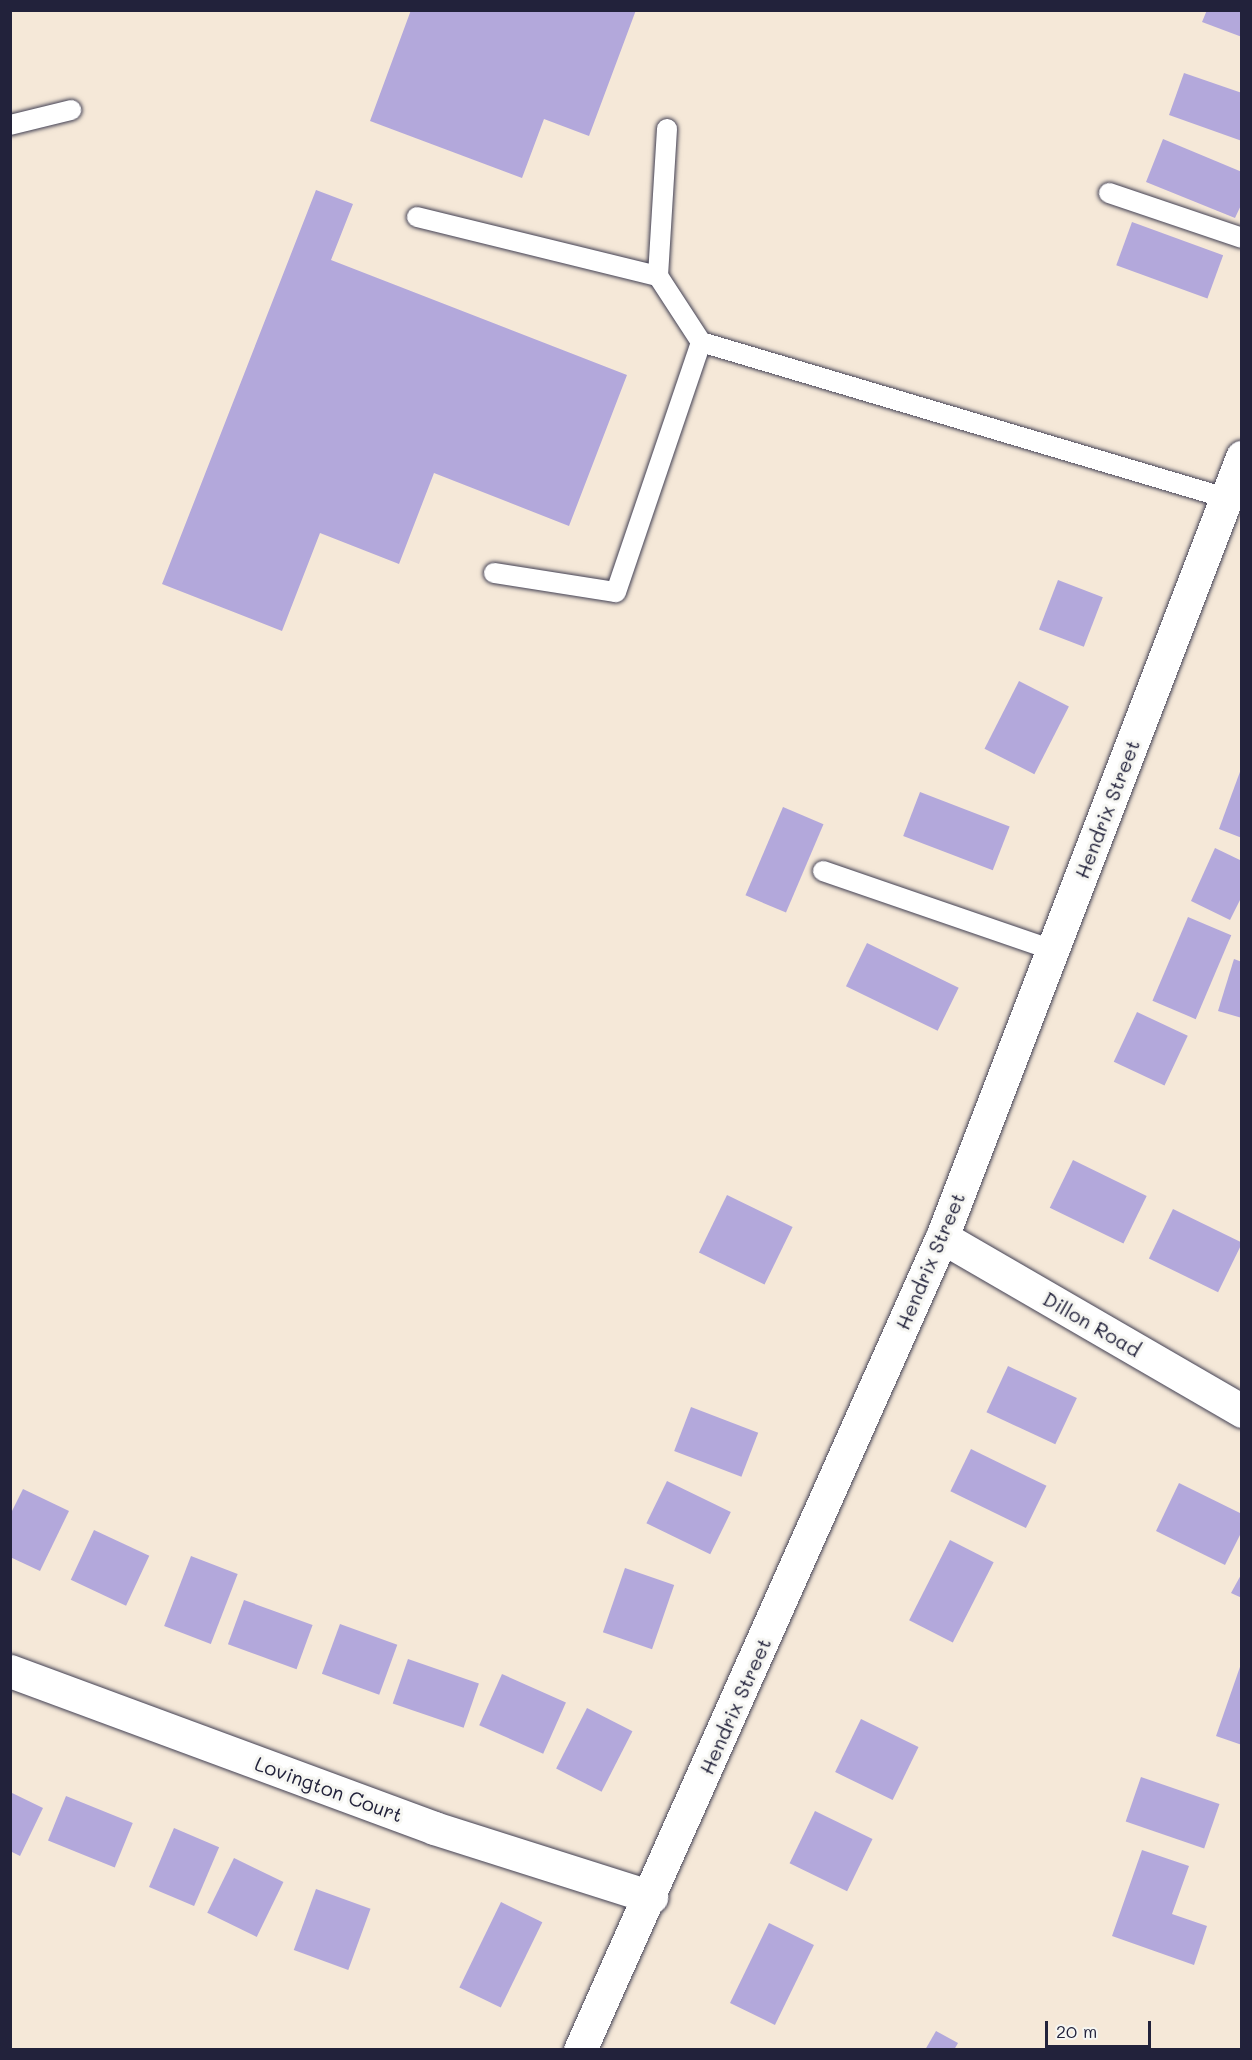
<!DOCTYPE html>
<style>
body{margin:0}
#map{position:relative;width:1252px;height:2060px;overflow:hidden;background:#f5e8d8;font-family:Mali,sans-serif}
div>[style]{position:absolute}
.building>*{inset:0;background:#b3a8db;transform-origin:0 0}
.roads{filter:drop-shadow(0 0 2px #424053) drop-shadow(0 0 2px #424053)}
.lane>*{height:20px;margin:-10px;padding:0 10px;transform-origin:10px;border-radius:10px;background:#fff}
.street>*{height:33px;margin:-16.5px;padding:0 16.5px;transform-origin:16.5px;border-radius:16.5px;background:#fff}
span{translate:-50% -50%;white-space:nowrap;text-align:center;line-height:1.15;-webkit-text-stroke:6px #f6f6f2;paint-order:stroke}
.street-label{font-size:20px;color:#22223b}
.frame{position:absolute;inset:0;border:12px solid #22223b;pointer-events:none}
.scale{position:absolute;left:1045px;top:2021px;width:106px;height:27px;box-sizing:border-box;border:3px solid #22223b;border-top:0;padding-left:8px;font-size:18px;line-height:21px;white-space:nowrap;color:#22223b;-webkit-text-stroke:4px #f6f6f2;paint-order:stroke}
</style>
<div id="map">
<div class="building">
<i style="clip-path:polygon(411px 10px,636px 10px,589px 136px,544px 119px,522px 178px,370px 121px)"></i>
<i style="clip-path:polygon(1207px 10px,1242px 10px,1242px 37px,1202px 22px)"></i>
<i style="clip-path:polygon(1184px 73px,1242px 93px,1242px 141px,1169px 115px)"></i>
<i style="clip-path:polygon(1163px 139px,1242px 172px,1242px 203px,1235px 218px,1146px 182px)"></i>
<i style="clip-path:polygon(316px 190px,353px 204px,331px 260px,627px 375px,569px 526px,434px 473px,399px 564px,320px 533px,282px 631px,162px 584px)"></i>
<i style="left:1132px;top:222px;width:97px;height:46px;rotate:20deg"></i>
<i style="left:1058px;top:580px;width:48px;height:53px;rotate:21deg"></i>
<i style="left:1019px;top:681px;width:56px;height:76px;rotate:27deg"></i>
<i style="clip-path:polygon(1241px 769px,1242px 769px,1242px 838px,1219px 829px)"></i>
<i style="left:920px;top:792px;width:96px;height:47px;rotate:21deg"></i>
<i style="left:783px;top:807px;width:44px;height:96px;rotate:23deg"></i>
<i style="clip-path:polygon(1215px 848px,1242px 861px,1242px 896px,1230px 920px,1191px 901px)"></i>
<i style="left:1188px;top:917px;width:47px;height:91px;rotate:23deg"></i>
<i style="left:867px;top:943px;width:102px;height:48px;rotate:26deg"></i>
<i style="clip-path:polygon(1234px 959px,1242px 962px,1242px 1018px,1218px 1011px)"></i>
<i style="left:1137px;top:1012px;width:56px;height:55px;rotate:25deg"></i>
<i style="left:1073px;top:1160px;width:82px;height:53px;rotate:26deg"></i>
<i style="left:727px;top:1195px;width:73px;height:64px;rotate:26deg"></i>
<i style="left:1173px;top:1209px;width:77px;height:55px;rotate:26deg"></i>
<i style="left:1008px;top:1366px;width:76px;height:51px;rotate:25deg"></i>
<i style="left:691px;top:1407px;width:72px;height:47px;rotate:21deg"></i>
<i style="left:971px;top:1449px;width:84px;height:47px;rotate:26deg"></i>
<i style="left:667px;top:1481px;width:71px;height:47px;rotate:26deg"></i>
<i style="clip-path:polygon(1179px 1483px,1242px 1514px,1242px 1531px,1225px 1565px,1156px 1531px)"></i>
<i style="clip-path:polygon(23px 1489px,69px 1511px,40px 1571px,10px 1557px,10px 1515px)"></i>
<i style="left:94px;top:1530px;width:61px;height:55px;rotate:25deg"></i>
<i style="left:950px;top:1540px;width:49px;height:90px;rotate:27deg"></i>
<i style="left:191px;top:1556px;width:50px;height:75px;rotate:21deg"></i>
<i style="left:625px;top:1568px;width:52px;height:68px;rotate:19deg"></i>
<i style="clip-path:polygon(1242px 1573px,1242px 1598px,1231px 1593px)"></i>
<i style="left:244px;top:1600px;width:73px;height:47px;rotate:20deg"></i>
<i style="left:340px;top:1624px;width:61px;height:53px;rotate:20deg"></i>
<i style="left:408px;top:1659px;width:75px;height:47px;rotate:19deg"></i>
<i style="clip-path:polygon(1241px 1664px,1242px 1664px,1242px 1745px,1216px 1736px)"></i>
<i style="left:502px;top:1674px;width:70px;height:56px;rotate:24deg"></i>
<i style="left:587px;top:1708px;width:51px;height:68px;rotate:27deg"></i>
<i style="left:861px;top:1719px;width:64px;height:59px;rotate:26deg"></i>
<i style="left:1141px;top:1777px;width:83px;height:47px;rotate:19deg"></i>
<i style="clip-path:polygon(10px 1792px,43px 1808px,20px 1856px,10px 1851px)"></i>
<i style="left:66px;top:1796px;width:72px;height:48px;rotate:22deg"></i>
<i style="left:815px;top:1811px;width:64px;height:58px;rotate:26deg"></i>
<i style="left:174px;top:1828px;width:49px;height:64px;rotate:23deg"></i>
<i style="clip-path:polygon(1142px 1850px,1189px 1866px,1172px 1914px,1207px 1926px,1194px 1965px,1112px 1936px)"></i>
<i style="left:234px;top:1858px;width:55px;height:61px;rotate:26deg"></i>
<i style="left:316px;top:1889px;width:58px;height:65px;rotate:20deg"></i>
<i style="left:501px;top:1902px;width:46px;height:95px;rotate:26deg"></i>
<i style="left:769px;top:1923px;width:50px;height:89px;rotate:26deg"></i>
<i style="clip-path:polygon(936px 2031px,958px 2043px,954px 2050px,925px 2050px)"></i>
</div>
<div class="roads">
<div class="lane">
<i style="left:10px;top:125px;width:63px;rotate:-13.8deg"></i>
<i style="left:667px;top:129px;width:147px;rotate:93.5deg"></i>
<i style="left:658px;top:276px;width:79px;rotate:56.9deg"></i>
<i style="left:1109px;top:193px;width:140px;rotate:18.7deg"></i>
<i style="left:417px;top:217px;width:248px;rotate:13.8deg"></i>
<i style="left:494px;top:573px;width:123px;rotate:8.9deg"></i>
<i style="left:616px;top:592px;width:264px;rotate:-71.2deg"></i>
<i style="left:701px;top:342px;width:548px;rotate:16.55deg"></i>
<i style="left:823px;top:871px;width:242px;rotate:19deg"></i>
</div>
<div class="street">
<i style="left:942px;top:1237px;width:347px;rotate:30.1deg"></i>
<i style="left:10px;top:1671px;width:452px;rotate:20.3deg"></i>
<i style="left:434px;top:1828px;width:228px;rotate:17.6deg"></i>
<i style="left:580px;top:2050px;width:890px;rotate:-66deg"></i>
<i style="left:942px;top:1237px;width:836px;rotate:-68.96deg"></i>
</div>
</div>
<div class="street-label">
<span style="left:1107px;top:809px;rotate:-69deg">Hendrix Street</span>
<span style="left:930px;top:1261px;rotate:-67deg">Hendrix Street</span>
<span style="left:1092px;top:1324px;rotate:30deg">Dillon Road</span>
<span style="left:735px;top:1706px;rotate:-66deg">Hendrix Street</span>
<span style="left:329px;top:1789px;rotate:20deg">Lovington Court</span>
</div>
<div class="frame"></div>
<div class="scale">20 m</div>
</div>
